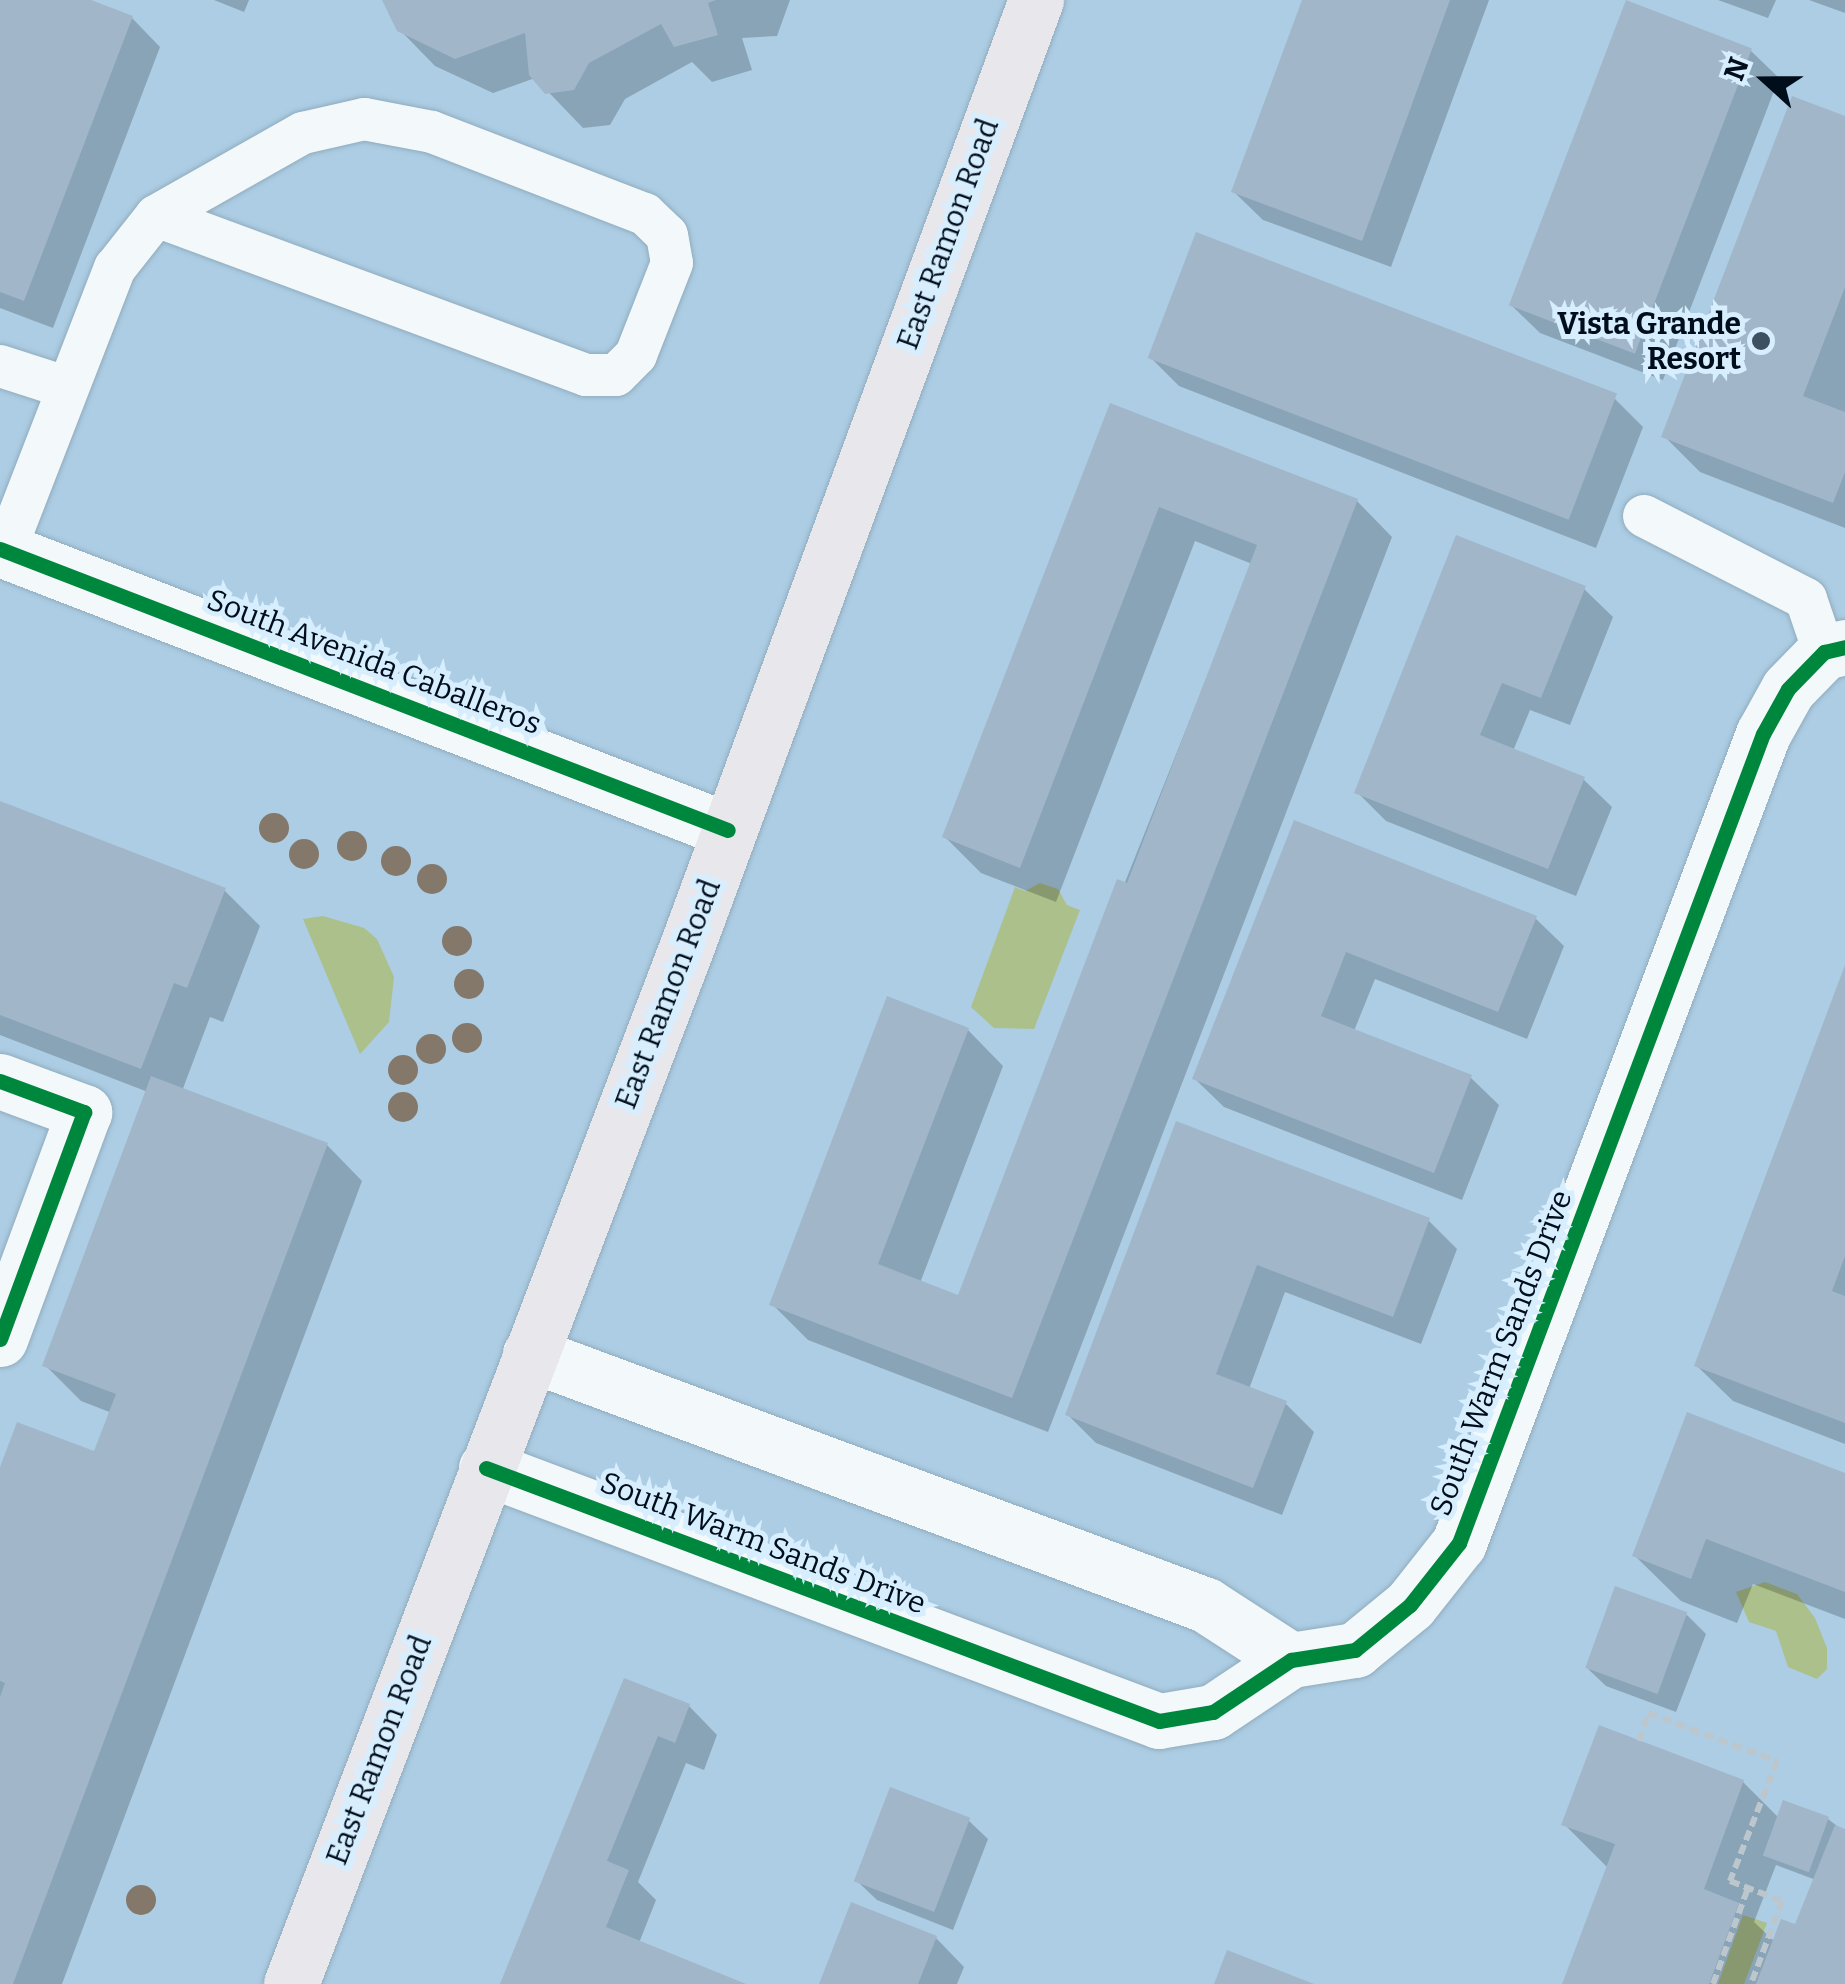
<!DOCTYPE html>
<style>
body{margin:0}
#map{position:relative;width:1845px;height:1984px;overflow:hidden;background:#accde4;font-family:Bitter,serif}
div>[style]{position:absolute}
.water>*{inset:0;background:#abc08b}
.shadow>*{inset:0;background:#0003}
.building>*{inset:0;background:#a1b6c9;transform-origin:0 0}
.path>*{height:6px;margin-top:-3px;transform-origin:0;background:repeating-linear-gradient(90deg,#bcc6cd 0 10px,transparent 0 15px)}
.roads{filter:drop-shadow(0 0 2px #91acbd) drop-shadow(0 0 2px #91acbd)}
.lane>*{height:42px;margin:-21px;padding:0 21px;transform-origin:21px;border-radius:21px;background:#f3f8fb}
.street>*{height:55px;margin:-27.5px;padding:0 27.5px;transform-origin:27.5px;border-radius:27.5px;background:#f3f8fb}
.secondary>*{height:55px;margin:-27.5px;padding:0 27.5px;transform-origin:27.5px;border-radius:27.5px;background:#f3f8fb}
.primary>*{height:55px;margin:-27.5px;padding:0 27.5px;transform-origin:27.5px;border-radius:27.5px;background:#e8e7ec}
.cycleway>*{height:15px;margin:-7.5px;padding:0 7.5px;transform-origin:7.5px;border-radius:7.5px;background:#00873e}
.trees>*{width:30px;height:30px;margin:-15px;border-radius:50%;background:#837869}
.dots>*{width:28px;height:28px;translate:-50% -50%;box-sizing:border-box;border:5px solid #d7eeff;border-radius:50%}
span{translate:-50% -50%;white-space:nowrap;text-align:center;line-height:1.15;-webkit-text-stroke:10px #d7eeff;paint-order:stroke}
.street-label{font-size:30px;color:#000d1b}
.poi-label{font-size:30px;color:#000d1b;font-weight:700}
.right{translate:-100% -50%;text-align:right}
.north{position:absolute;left:1715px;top:30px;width:100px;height:100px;-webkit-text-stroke:8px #d7eeff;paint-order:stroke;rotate:291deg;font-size:28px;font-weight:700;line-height:40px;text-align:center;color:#000d1b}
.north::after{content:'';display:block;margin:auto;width:35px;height:45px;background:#000d1b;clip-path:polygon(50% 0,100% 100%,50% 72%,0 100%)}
</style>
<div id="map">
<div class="water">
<i style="clip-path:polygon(1040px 883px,1058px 889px,1067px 905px,1080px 910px,1034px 1029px,994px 1028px,971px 1007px,1015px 887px,1025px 891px)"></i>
<i style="clip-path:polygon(323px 916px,364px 928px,377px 939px,394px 977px,389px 1022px,360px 1054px,303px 919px)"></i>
<i style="clip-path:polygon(1765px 1582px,1797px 1594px,1815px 1618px,1827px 1648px,1827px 1669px,1817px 1679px,1788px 1667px,1776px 1631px,1749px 1622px,1736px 1592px)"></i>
<i style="clip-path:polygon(1743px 1915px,1767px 1923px,1744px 1984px,1718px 1984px)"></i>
</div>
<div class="shadow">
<i style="clip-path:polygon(0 0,84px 0,132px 18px,160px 47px,53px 328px,0 308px)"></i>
<i style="clip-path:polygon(214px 0,249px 0,244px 12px)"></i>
<i style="clip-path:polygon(385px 0,790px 0,777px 36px,742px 38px,752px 70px,712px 82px,692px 62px,625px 99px,610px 125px,583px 128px,535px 78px,493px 93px,435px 66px,399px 29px)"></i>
<i style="clip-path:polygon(1304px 0,1489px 0,1391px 267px,1263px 220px,1234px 192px)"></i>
<i style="clip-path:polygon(1718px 0,1776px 0,1768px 18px)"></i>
<i style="clip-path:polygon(1809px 0,1845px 0,1845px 13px)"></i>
<i style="clip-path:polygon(1750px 50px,1779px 78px,1663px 380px,1540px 333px,1511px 305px)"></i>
<i style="clip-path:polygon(1845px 119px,1845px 528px,1700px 472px,1664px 436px)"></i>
<i style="clip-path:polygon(1150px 357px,1614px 398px,1643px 427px,1596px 548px,1179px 386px)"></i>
<i style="clip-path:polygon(1111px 406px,1357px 501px,1392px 537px,1048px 1432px,808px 1340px,772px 1304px,968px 1030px,1003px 1066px,920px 1283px,959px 1298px,1252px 564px,1195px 541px,1056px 902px,981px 873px,945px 837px)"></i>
<i style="clip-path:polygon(1584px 589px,1613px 617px,1570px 725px,1530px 710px,1513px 751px,1583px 779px,1612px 807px,1576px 896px,1386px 821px,1357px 792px)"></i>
<i style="clip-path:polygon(0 804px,224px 890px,260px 926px,223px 1022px,210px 1017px,182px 1091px,327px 1145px,362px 1181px,62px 1984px,0 1984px,0 1475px,96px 1454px,112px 1413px,81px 1401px,45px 1365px,148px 1092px,0 1035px)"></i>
<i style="clip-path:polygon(1296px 824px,1535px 918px,1564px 946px,1527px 1039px,1375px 979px,1354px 1031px,1470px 1077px,1499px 1105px,1462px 1200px,1224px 1107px,1195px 1079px)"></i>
<i style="clip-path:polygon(1845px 971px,1845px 1444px,1733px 1401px,1697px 1366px)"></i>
<i style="clip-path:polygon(1178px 1124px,1429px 1221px,1457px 1249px,1421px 1344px,1285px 1292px,1249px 1389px,1285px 1403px,1314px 1432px,1282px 1515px,1096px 1443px,1068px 1415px)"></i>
<i style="clip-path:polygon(1845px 1475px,1845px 1619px,1753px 1584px,1737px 1623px,1681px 1601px,1634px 1555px)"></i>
<i style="clip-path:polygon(1687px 1615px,1706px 1634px,1676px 1712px,1606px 1686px,1586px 1667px)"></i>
<i style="clip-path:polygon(626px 1681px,689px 1706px,717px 1735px,704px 1770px,686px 1763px,638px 1882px,656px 1900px,639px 1943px,739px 1984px,502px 1984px)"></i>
<i style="clip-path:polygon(evenodd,1743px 1782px,1779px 1818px,1828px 1819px,1845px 1832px,1845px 1984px,1565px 1984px,1608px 1868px,1564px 1824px,1743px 1782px,1776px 1865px,1816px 1880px,1797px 1928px,1775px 1942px,1754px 1922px,1776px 1865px)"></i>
<i style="clip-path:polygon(968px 1820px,988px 1839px,953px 1930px,877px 1900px,857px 1881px)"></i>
<i style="clip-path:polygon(936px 1938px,964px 1967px,957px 1984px,821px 1984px)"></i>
</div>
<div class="building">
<i style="clip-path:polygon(0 0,91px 0,133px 16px,24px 301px,0 292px)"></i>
<i style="clip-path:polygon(382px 0,716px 0,708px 3px,718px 35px,674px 47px,661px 24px,589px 63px,574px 90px,545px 94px,529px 75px,525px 33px,455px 59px,397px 31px)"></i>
<i style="clip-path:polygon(1302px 0,1450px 0,1362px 241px,1231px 192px)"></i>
<i style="left:1626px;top:0;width:135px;height:327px;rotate:21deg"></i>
<i style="clip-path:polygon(1792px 96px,1845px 116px,1845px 287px,1803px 396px,1845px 412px,1845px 472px,1833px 503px,1661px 437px)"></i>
<i style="left:1196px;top:232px;width:451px;height:135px;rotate:21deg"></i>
<i style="clip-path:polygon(1110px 403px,1358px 499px,1012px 1398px,769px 1305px,887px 996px,969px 1028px,878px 1264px,958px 1295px,1117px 879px,1127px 883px,1257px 545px,1159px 507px,1020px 868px,942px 837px)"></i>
<i style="clip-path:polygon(1456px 535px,1586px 586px,1541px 698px,1502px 683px,1480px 735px,1585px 777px,1548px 869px,1354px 793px)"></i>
<i style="clip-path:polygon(0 801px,226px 888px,187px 988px,174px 983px,141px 1069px,0 1015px)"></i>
<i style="clip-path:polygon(1294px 820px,1537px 916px,1498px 1012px,1346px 952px,1321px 1016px,1472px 1075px,1434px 1173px,1192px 1079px)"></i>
<i style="clip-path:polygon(1845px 965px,1845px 1256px,1832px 1291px,1845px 1296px,1845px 1423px,1694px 1366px)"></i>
<i style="clip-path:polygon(151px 1076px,328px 1143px,13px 1984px,0 1984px,0 1697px,5px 1683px,0 1681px,0 1467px,17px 1422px,94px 1451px,116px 1394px,42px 1366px)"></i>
<i style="clip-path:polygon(1176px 1121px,1430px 1218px,1393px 1317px,1257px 1265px,1216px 1374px,1287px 1401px,1253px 1488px,1065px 1415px)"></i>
<i style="clip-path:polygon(1687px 1412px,1845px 1473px,1845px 1592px,1706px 1539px,1691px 1579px,1632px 1556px)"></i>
<i style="left:1615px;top:1586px;width:77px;height:87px;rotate:20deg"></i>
<i style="clip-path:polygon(624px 1678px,690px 1704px,675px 1743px,658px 1736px,607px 1861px,629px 1870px,606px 1927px,746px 1984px,500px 1984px)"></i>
<i style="clip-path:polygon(1599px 1725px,1744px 1780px,1704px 1889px,1739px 1903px,1709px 1984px,1562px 1984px,1615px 1844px,1561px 1825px)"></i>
<i style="left:890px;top:1787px;width:86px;height:101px;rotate:21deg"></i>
<i style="left:1783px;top:1800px;width:49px;height:59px;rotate:20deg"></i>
<i style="clip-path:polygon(1835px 1825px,1845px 1829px,1845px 1984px,1756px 1984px,1781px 1919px,1795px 1924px)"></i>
<i style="clip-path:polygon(851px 1902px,937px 1936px,918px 1984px,819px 1984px)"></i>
<i style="clip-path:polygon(1227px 1950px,1314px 1984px,1214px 1984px)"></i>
</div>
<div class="path">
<i style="left:1639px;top:1741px;width:29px;rotate:-72deg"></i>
<i style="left:1648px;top:1713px;width:138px;rotate:20.4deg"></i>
<i style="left:1777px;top:1761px;width:129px;rotate:111.4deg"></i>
<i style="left:1730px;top:1881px;width:56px;rotate:21deg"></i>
<i style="left:1782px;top:1901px;width:89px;rotate:110.5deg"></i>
<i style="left:1713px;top:1984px;width:102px;rotate:-70deg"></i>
</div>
<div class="roads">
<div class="lane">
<i style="left:0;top:366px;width:71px;rotate:17.9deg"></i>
<i style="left:1644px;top:516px;width:182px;rotate:27.1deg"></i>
<i style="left:1806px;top:599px;width:56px;rotate:71.2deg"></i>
<i style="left:5px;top:551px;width:304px;rotate:-68.8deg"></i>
<i style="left:115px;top:268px;width:66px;rotate:-51.7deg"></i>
<i style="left:156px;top:216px;width:169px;rotate:-29.5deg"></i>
<i style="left:303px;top:133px;width:63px;rotate:-12.9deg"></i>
<i style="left:364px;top:119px;width:69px;rotate:10.8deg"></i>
<i style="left:432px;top:132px;width:228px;rotate:21.1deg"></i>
<i style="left:645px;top:214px;width:30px;rotate:44deg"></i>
<i style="left:667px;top:235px;width:28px;rotate:80deg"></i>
<i style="left:672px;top:263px;width:99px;rotate:111.4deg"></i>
<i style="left:636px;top:355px;width:28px;rotate:135deg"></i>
<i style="left:616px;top:375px;width:30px;rotate:180deg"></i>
<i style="left:586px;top:375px;width:458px;rotate:-159.7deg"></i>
</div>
<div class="street">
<i style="left:0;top:1081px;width:90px;rotate:20.3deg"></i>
<i style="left:84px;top:1112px;width:242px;rotate:110.3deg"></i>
<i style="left:530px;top:1354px;width:721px;rotate:20.37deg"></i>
<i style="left:1206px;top:1605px;width:101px;rotate:32.9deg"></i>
<i style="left:486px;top:1468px;width:719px;rotate:20.6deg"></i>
<i style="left:1159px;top:1721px;width:55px;rotate:-9.5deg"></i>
<i style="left:1213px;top:1712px;width:94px;rotate:-33.7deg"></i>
<i style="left:1291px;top:1660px;width:65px;rotate:-8.9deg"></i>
<i style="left:1355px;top:1650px;width:71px;rotate:-39.3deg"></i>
<i style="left:1410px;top:1605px;width:79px;rotate:-51.7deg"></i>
<i style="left:1459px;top:1543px;width:864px;rotate:-69.41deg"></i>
<i style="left:1763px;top:734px;width:51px;rotate:-60.9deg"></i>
<i style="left:1788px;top:689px;width:52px;rotate:-45.8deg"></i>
<i style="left:1824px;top:652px;width:22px;rotate:-13deg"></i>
</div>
<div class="secondary">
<i style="left:0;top:549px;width:780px;rotate:21.11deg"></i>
</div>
<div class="primary">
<i style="left:291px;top:1984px;width:1102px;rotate:-69.12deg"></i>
<i style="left:684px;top:954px;width:1017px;rotate:-69.75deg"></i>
</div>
</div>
<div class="cycleway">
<i style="left:0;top:549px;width:780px;rotate:21.11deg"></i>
<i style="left:0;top:1081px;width:90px;rotate:20.3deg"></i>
<i style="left:84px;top:1112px;width:242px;rotate:110.3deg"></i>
<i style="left:486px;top:1468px;width:719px;rotate:20.6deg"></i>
<i style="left:1159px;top:1721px;width:55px;rotate:-9.5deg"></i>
<i style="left:1213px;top:1712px;width:94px;rotate:-33.7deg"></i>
<i style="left:1291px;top:1660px;width:65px;rotate:-8.9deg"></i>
<i style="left:1355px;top:1650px;width:71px;rotate:-39.3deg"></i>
<i style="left:1410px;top:1605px;width:79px;rotate:-51.7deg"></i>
<i style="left:1459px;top:1543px;width:864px;rotate:-69.41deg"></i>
<i style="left:1763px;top:734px;width:51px;rotate:-60.9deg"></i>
<i style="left:1788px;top:689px;width:52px;rotate:-45.8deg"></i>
<i style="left:1824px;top:652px;width:22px;rotate:-13deg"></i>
</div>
<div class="trees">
<i style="left:274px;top:828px"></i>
<i style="left:352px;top:846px"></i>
<i style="left:304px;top:854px"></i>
<i style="left:396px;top:861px"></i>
<i style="left:432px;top:879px"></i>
<i style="left:457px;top:941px"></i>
<i style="left:469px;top:984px"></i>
<i style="left:467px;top:1038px"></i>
<i style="left:431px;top:1049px"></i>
<i style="left:403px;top:1070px"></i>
<i style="left:403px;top:1107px"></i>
<i style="left:141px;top:1900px"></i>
</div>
<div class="dots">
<i style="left:1761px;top:341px;background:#3c5061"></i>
</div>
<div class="street-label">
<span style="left:948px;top:234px;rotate:-70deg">East Ramon Road</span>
<span style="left:374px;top:662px;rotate:21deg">South Avenida Caballeros</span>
<span style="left:668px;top:994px;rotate:-69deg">East Ramon Road</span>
<span style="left:1501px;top:1353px;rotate:-69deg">South Warm Sands Drive</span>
<span style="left:763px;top:1543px;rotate:21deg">South Warm Sands Drive</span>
<span style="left:379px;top:1750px;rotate:-69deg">East Ramon Road</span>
</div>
<div class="poi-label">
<span class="right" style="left:1741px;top:341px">Vista Grande<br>Resort</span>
</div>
<div class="north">N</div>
</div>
